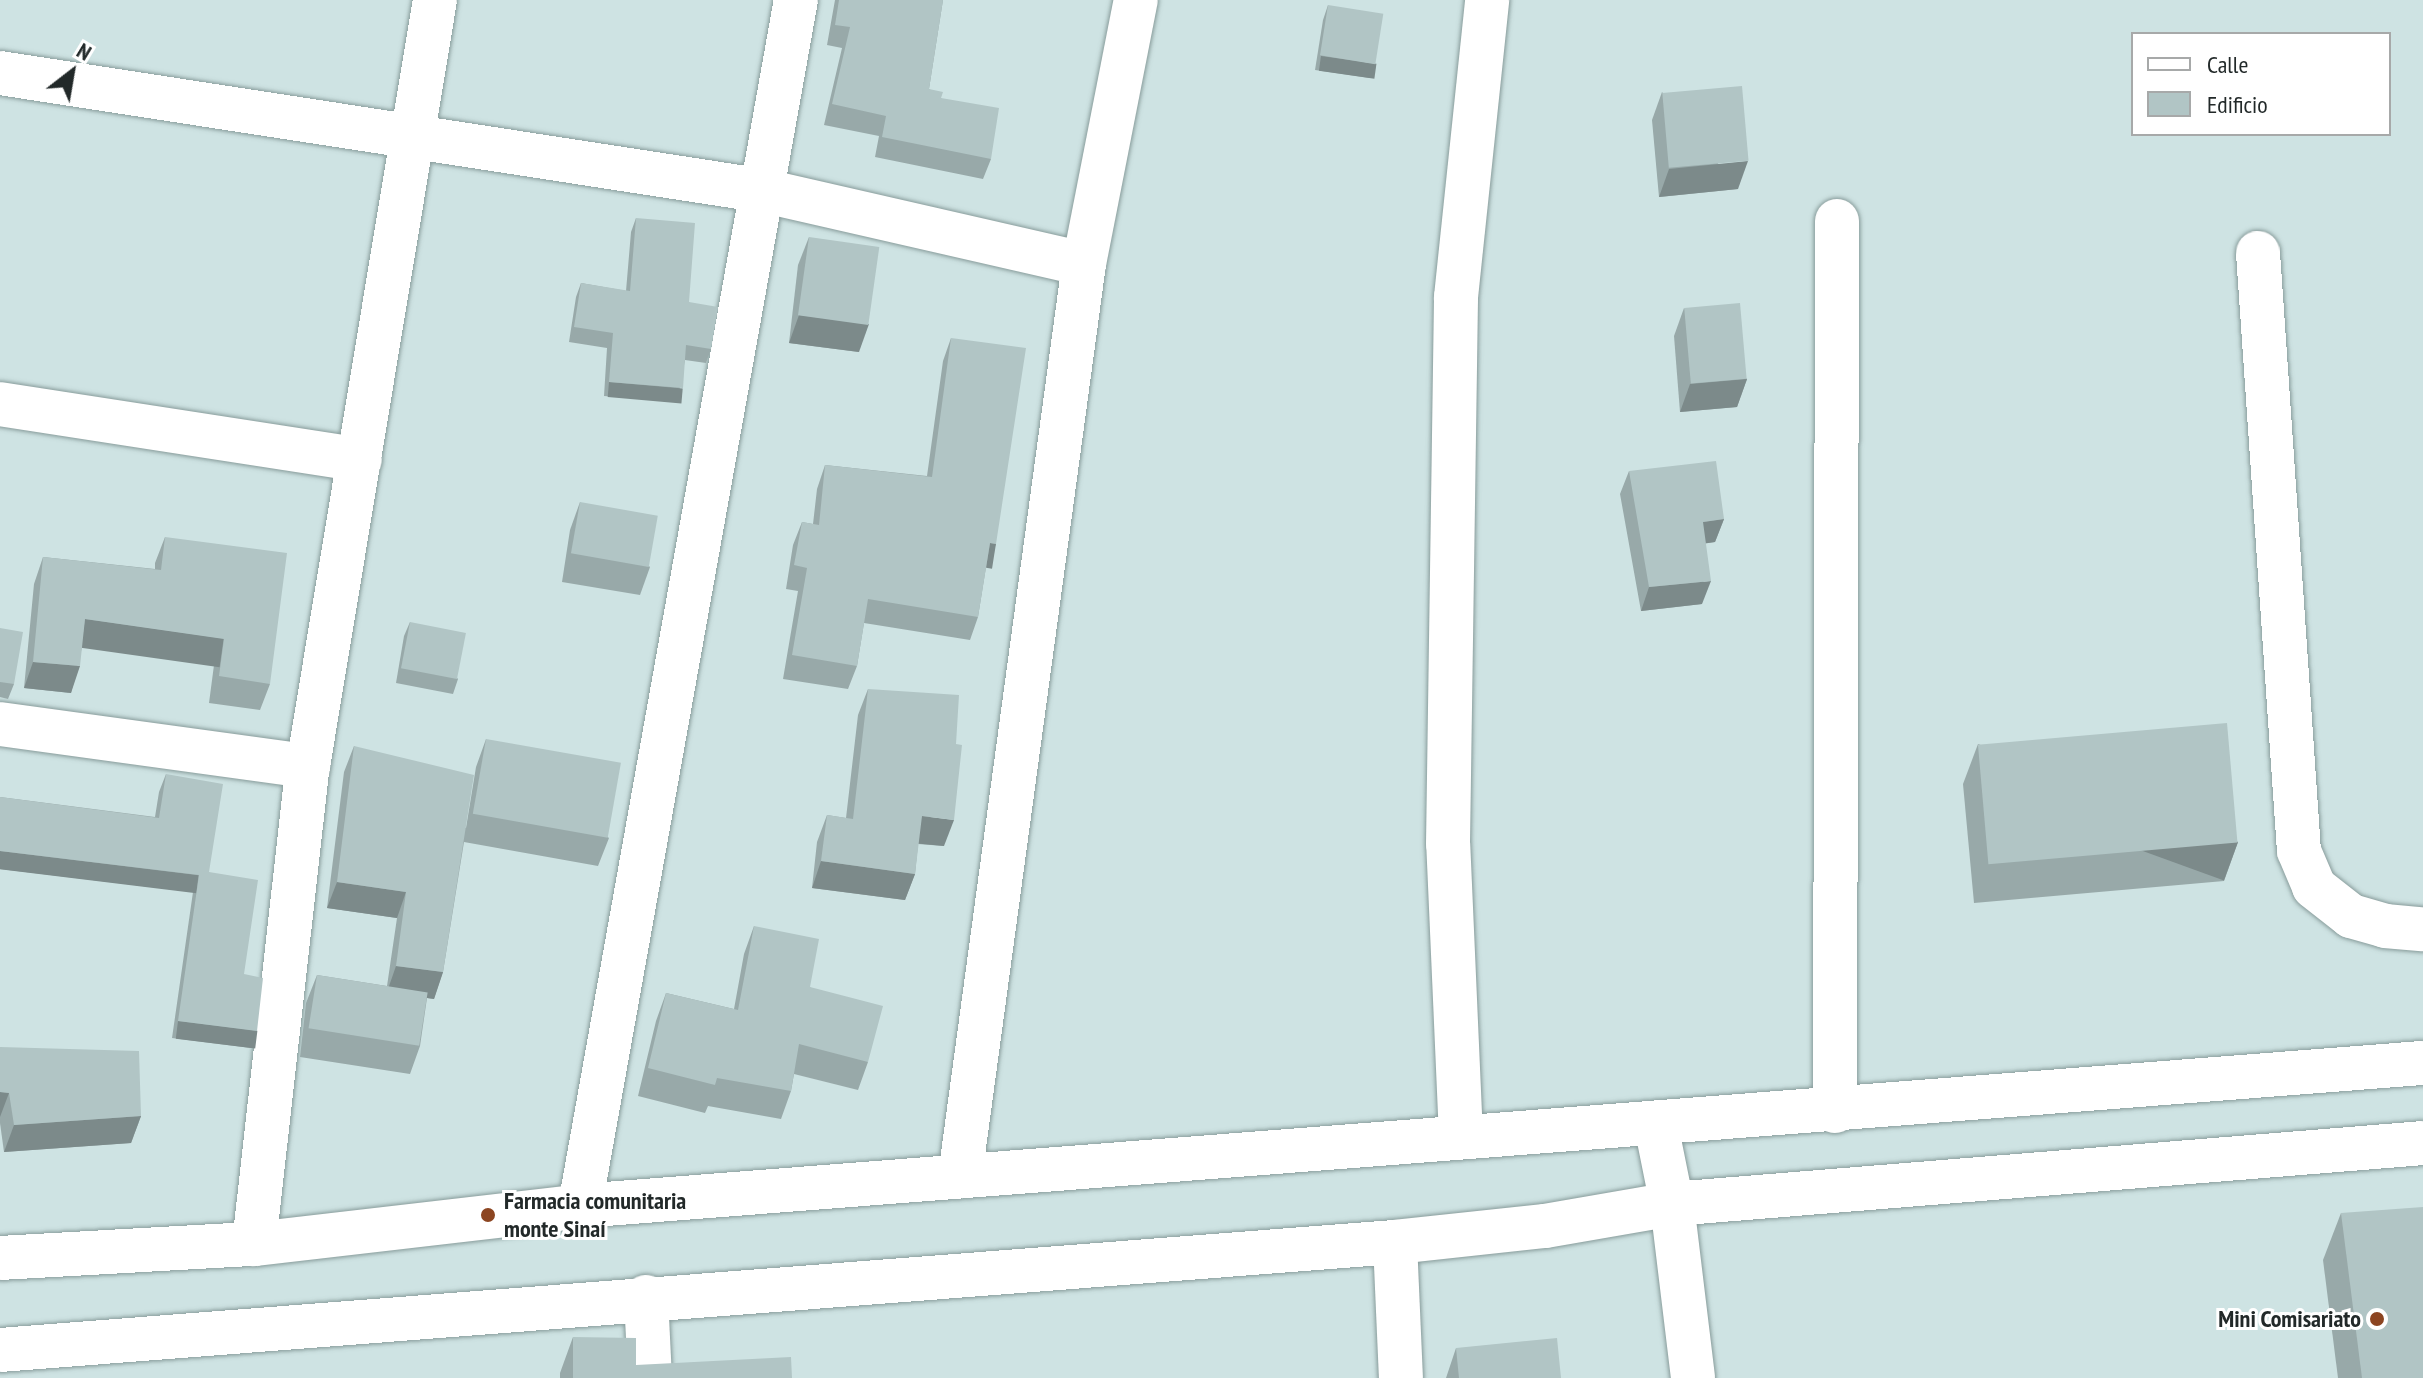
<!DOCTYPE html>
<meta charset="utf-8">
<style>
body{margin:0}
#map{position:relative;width:2423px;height:1378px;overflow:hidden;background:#cee3e3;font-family:"PT Sans Narrow",sans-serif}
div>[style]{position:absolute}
.roads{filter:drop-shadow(0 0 2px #889c9b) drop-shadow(0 0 2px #889c9b)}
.minor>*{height:44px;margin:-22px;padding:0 22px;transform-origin:22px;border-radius:22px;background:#fff}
.wall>*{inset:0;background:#98a9a9}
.shaded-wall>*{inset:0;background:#7c8a8a;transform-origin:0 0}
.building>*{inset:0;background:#b1c5c5;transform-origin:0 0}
.dots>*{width:22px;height:22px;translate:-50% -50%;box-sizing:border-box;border:4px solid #fff;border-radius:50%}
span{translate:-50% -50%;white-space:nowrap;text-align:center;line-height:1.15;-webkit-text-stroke:6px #fff;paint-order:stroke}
.poi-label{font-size:24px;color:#222929;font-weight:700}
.left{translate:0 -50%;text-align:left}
.right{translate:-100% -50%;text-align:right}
.legend{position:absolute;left:2131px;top:32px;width:260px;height:104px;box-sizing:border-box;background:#fff;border:2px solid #a7a9a9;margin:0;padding:10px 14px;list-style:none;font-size:24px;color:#222929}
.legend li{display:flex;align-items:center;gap:16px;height:40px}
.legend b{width:40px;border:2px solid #a7a9a9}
.north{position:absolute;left:32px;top:32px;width:80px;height:80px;-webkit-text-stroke:6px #fff;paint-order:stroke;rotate:31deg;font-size:22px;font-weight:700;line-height:32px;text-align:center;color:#222929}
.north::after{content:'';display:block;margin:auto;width:28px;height:36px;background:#222929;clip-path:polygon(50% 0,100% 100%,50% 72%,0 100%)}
</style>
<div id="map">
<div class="roads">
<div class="minor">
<i style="left:0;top:73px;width:774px;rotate:8.77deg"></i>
<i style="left:765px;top:191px;width:327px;rotate:12.9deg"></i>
<i style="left:2258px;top:253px;width:599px;rotate:86.08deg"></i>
<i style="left:2299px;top:851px;width:39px;rotate:67deg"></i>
<i style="left:2314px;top:887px;width:47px;rotate:38.1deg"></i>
<i style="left:2351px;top:916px;width:35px;rotate:16deg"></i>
<i style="left:2385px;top:926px;width:38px;rotate:5deg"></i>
<i style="left:0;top:404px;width:364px;rotate:8.8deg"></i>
<i style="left:0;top:724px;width:311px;rotate:7.8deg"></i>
<i style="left:1835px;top:1111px;width:890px;rotate:-89.87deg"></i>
<i style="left:1656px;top:1125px;width:81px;rotate:78.6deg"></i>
<i style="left:1672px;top:1204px;width:175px;rotate:83.1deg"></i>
<i style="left:1461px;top:1137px;width:293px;rotate:-92.5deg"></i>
<i style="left:1448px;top:844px;width:547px;rotate:-89.16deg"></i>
<i style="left:1456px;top:297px;width:299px;rotate:-84deg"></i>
<i style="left:960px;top:1176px;width:920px;rotate:-82.26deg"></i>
<i style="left:1084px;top:264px;width:269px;rotate:-78.9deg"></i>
<i style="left:580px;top:1206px;width:1225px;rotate:-79.85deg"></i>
<i style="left:1395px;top:1242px;width:136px;rotate:87.5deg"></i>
<i style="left:254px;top:1244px;width:481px;rotate:-83.6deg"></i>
<i style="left:308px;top:766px;width:776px;rotate:-80.59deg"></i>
<i style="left:0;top:1258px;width:254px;rotate:-3.2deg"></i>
<i style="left:254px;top:1244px;width:328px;rotate:-6.6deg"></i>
<i style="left:580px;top:1206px;width:1849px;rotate:-4.44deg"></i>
<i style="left:646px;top:1297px;width:81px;rotate:87.2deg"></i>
<i style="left:0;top:1350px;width:1399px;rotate:-4.43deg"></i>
<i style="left:1395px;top:1242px;width:151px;rotate:-6.1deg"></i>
<i style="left:1545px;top:1226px;width:129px;rotate:-9.8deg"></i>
<i style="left:1672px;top:1204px;width:753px;rotate:-4.64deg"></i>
</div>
</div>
<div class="wall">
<i style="clip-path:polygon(835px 0,943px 0,929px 89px,941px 98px,991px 159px,983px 179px,875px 157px,879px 136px,824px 125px,842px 48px,827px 45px)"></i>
<i style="clip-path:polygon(1328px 5px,1370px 78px,1315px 70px,1323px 20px)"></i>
<i style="clip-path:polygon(1662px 92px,1738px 189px,1659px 197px,1652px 120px)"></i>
<i style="clip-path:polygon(636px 218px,689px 302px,711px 349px,706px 363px,685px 360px,677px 402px,604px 396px,607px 348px,569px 342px,576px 297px,581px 283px,626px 291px,631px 232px)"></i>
<i style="clip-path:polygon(809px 237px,859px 352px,789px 343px,798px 265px)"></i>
<i style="clip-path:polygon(1684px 308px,1747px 379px,1737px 407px,1680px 412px,1674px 336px)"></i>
<i style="clip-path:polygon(951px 338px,996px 544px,987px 567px,986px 567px,978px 617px,970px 640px,864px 623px,857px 666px,848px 689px,783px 679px,798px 591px,786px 589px,793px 545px,802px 522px,813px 524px,817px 489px,825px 465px,927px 476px,943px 361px)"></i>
<i style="clip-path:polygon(1629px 471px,1724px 519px,1715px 542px,1706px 543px,1702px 604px,1641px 611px,1620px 494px)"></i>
<i style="clip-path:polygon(580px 502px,650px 567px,640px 595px,562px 582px,570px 530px)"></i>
<i style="clip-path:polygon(165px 537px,270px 684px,260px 710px,209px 703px,214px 665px,82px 647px,71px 693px,24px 688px,34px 584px,43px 557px,155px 569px,155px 563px)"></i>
<i style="clip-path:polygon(410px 622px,458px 679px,453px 694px,396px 683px,404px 636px)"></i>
<i style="clip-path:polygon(0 628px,14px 684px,8px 699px,0 697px)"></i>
<i style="clip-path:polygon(868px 689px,944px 846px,918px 844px,915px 874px,905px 900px,812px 888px,817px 842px,827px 815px,846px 818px,858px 715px)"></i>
<i style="clip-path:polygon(486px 739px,609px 838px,598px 866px,464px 842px,443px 972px,434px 999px,427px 998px,420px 1046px,410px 1074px,300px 1057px,306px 1003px,317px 975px,387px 986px,397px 918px,327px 908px,344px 772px,354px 746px,466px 828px,476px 767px)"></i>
<i style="clip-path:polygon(1978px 744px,2238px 842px,2224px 881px,1974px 903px,1963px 784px)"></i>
<i style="clip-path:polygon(166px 774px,209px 872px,244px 974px,257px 1031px,251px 1048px,172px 1038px,193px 892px,0 869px,0 797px,155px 817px,159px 792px)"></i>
<i style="clip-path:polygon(754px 926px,810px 987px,868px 1062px,858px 1090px,794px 1074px,791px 1091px,781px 1119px,708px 1106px,705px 1113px,638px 1096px,656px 1021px,666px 993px,734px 1009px,744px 954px)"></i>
<i style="clip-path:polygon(0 1047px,141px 1116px,131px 1143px,4px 1152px,0 1123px)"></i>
<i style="clip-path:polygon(2341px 1213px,2423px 1378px,2338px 1378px,2323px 1260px)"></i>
<i style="clip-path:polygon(573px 1337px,636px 1365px,792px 1378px,560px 1378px,560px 1373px)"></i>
<i style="clip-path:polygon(1456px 1348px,1561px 1378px,1446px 1378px)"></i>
</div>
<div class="shaded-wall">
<i style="left:1321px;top:56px;width:56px;height:15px;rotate:8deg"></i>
<i style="clip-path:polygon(1748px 161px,1738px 189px,1659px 197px,1669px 169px)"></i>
<i style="clip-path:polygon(799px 315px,869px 324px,859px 352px,789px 343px)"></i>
<i style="clip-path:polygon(1747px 379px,1737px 407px,1680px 412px,1690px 384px)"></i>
<i style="left:609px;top:382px;width:74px;height:15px;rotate:5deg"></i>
<i style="clip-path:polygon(1724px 519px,1715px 542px,1695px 545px,1703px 522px)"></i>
<i style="left:990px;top:543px;width:6px;height:25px;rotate:9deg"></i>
<i style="clip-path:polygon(1711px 581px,1702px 604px,1641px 611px,1649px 587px)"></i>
<i style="left:85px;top:619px;width:140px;height:29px;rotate:8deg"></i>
<i style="clip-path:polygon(33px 662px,80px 666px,71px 693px,24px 688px)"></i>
<i style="clip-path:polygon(922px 816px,954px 820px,944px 846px,912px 843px)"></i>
<i style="left:2238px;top:842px;width:41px;height:251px;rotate:110deg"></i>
<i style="left:0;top:851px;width:200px;height:18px;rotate:7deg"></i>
<i style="clip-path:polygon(821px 861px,915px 874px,905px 900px,812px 888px)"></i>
<i style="clip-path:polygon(337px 882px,406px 892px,397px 918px,327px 908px)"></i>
<i style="clip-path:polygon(396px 966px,443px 972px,434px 999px,387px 992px)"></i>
<i style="left:178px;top:1021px;width:80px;height:18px;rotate:7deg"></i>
<i style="clip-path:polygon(0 1092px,9px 1093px,0 1117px)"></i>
<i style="clip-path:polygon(141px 1116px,131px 1143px,4px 1152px,14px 1125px)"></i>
</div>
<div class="building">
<i style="clip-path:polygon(839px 0,943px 0,929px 89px,943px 92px,941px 98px,999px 108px,991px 159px,882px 137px,886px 116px,832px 104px,850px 27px,835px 25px)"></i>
<i style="left:1328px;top:5px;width:56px;height:51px;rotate:9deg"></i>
<i style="left:1742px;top:86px;width:75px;height:80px;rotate:85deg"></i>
<i style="clip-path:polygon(636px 218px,695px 223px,689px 302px,718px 307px,711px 349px,686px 345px,683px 388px,609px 382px,613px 333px,574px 327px,581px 283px,630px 291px)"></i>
<i style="left:809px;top:237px;width:71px;height:79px;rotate:8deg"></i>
<i style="left:1740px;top:303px;width:76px;height:56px;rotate:85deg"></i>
<i style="clip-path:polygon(951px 338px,1026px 348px,996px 544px,990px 543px,978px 617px,868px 599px,857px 666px,792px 655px,807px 568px,794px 565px,802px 522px,819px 525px,825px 465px,932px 477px)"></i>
<i style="clip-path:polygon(1716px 461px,1724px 519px,1703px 522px,1711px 581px,1649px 587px,1629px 471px)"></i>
<i style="left:580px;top:502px;width:79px;height:52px;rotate:10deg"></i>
<i style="clip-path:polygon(165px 537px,287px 553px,270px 684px,219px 676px,224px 639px,85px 619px,80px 666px,33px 662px,43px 557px,161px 570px)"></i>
<i style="left:410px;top:622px;width:57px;height:47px;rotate:11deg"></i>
<i style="clip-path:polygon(0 628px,23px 632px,14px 684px,0 682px)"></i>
<i style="clip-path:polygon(868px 689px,959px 695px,956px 744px,962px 745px,954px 820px,922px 816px,915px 874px,821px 861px,827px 815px,853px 819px)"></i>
<i style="left:2227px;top:723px;width:120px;height:250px;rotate:85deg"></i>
<i style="left:486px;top:739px;width:137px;height:76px;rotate:10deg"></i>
<i style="clip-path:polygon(354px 746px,474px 775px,443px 972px,396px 966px,406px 892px,337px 882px)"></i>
<i style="clip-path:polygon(166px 774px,223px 784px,209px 872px,258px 880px,244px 974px,263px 978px,257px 1031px,178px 1021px,199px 875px,0 851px,0 797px,159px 818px)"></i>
<i style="clip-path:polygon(754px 926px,819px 939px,810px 987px,883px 1006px,868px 1062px,799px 1044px,791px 1091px,717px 1078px,715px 1085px,648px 1068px,666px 993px,738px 1010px)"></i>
<i style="left:317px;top:975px;width:112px;height:54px;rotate:9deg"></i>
<i style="clip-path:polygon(0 1047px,139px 1051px,141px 1116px,14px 1125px,9px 1093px,0 1092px)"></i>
<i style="clip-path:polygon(2423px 1207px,2423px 1378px,2362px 1378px,2341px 1213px)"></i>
<i style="clip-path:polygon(573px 1337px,636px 1338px,636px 1365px,791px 1357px,792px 1378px,573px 1378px)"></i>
<i style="clip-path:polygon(1557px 1338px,1561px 1378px,1459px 1378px,1456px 1348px)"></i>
</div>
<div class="dots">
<i style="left:488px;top:1215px;background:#8c4521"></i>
<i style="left:2377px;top:1319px;background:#8c4521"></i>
</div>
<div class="poi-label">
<span class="left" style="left:504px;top:1215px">Farmacia comunitaria<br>monte Sinaí</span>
<span class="right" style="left:2361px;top:1319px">Mini Comisariato</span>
</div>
<ul class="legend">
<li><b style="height:10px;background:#fff"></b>Calle</li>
<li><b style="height:22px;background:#b1c5c5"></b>Edificio</li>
</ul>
<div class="north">N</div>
</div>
